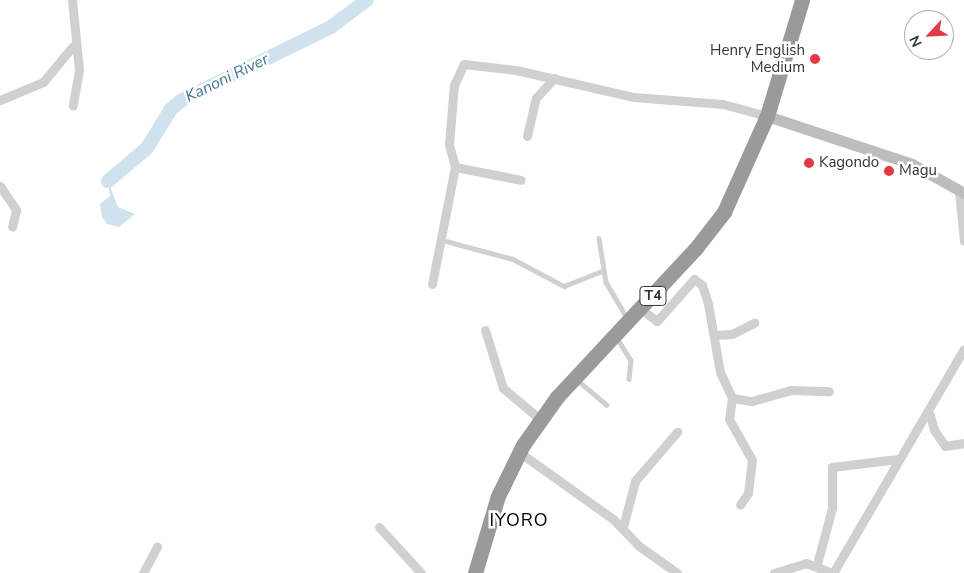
<!DOCTYPE html>
<style>
body{margin:0}
#map{position:relative;width:964px;height:573px;overflow:hidden;background:#fff;font-family:"Nunito Sans",sans-serif}
div>[style]{position:absolute}
.water>*{inset:0;background:#cfe2ee}
.river>*{height:14px;margin:-7px;padding:0 7px;transform-origin:7px;border-radius:7px;background:#cfe2ee}
.lane>*{height:4.5px;margin:-2.25px;padding:0 2.25px;transform-origin:2.25px;border-radius:2.25px;background:#d0d0d0}
.street>*{height:9px;margin:-4.5px;padding:0 4.5px;transform-origin:4.5px;border-radius:4.5px;background:#d0d0d0}
.secondary>*{height:11px;margin:-5.5px;padding:0 5.5px;transform-origin:5.5px;border-radius:5.5px;background:#bdbdbd}
.highway>*{height:15px;margin:-7.5px;padding:0 7.5px;transform-origin:7.5px;border-radius:7.5px;background:#9a9a9a}
.dots>*{width:14px;height:14px;translate:-50% -50%;box-sizing:border-box;border:2px solid #fff;border-radius:50%}
span{translate:-50% -50%;white-space:nowrap;text-align:center;line-height:1.15;-webkit-text-stroke:5px #fff;paint-order:stroke}
.shield-label span{padding:1px 4px;background:#fff;border:1px solid;border-radius:4px;-webkit-text-stroke-width:0}
.shield-label{font-size:14px;color:#333;font-weight:700}
.poi-label{font-size:15px;color:#333}
.right{translate:-100% -50%;text-align:right}
.left{translate:0 -50%;text-align:left}
.water-label{font-size:16px;color:#3f7597;font-style:italic}
.quarter-label{font-size:18px;color:#000;letter-spacing:1px}
.north{position:absolute;left:904px;top:10px;width:50px;height:50px;box-sizing:border-box;background:#fff;border:1px solid #adadad;border-radius:50%;rotate:245deg;font-size:14px;font-weight:700;line-height:20px;text-align:center;color:#333}
.north::after{content:'';display:block;margin:auto;width:18px;height:22px;background:#e63946;clip-path:polygon(50% 0,100% 100%,50% 72%,0 100%)}
</style>
<div id="map">
<div class="water">
<i style="clip-path:polygon(108px 181px,118px 207px,135px 214px,119px 227px,107px 224px,102px 217px,100px 204px,110px 196px)"></i>
</div>
<div class="river">
<i style="left:108px;top:181px;width:51px;rotate:-40.2deg"></i>
<i style="left:147px;top:148px;width:46px;rotate:-58.4deg"></i>
<i style="left:171px;top:109px;width:14px;rotate:-39deg"></i>
<i style="left:182px;top:100px;width:166px;rotate:-26.1deg"></i>
<i style="left:331px;top:27px;width:45px;rotate:-36.9deg"></i>
</div>
<div class="lane">
<i style="left:599px;top:238px;width:45px;rotate:81deg"></i>
<i style="left:606px;top:282px;width:42px;rotate:59.7deg"></i>
<i style="left:442px;top:240px;width:73px;rotate:15deg"></i>
<i style="left:513px;top:259px;width:58px;rotate:27.9deg"></i>
<i style="left:564px;top:286px;width:41px;rotate:-21.5deg"></i>
<i style="left:617px;top:338px;width:26px;rotate:58deg"></i>
<i style="left:631px;top:360px;width:19px;rotate:96deg"></i>
<i style="left:576px;top:379px;width:40px;rotate:40deg"></i>
</div>
<div class="street">
<i style="left:72px;top:0;width:70px;rotate:84.3deg"></i>
<i style="left:79px;top:70px;width:36px;rotate:100deg"></i>
<i style="left:0;top:100px;width:47px;rotate:-22.7deg"></i>
<i style="left:43px;top:82px;width:47px;rotate:-50.2deg"></i>
<i style="left:527px;top:136px;width:39px;rotate:-77deg"></i>
<i style="left:536px;top:98px;width:27px;rotate:-48deg"></i>
<i style="left:455px;top:167px;width:67px;rotate:11.1deg"></i>
<i style="left:0;top:186px;width:29px;rotate:56deg"></i>
<i style="left:16px;top:210px;width:17px;rotate:103deg"></i>
<i style="left:959px;top:191px;width:50px;rotate:84.3deg"></i>
<i style="left:432px;top:284px;width:119px;rotate:-78.9deg"></i>
<i style="left:455px;top:167px;width:24px;rotate:-105deg"></i>
<i style="left:449px;top:144px;width:59px;rotate:-85.2deg"></i>
<i style="left:454px;top:85px;width:23px;rotate:-65deg"></i>
<i style="left:464px;top:64px;width:52px;rotate:6.6deg"></i>
<i style="left:516px;top:70px;width:121px;rotate:12.9deg"></i>
<i style="left:634px;top:97px;width:89px;rotate:4.5deg"></i>
<i style="left:723px;top:104px;width:46px;rotate:15.3deg"></i>
<i style="left:641px;top:309px;width:20px;rotate:37deg"></i>
<i style="left:657px;top:321px;width:56px;rotate:-48.6deg"></i>
<i style="left:694px;top:279px;width:10px;rotate:37deg"></i>
<i style="left:702px;top:285px;width:20px;rotate:72deg"></i>
<i style="left:708px;top:304px;width:69px;rotate:80deg"></i>
<i style="left:720px;top:372px;width:29px;rotate:65deg"></i>
<i style="left:732px;top:398px;width:20px;rotate:9deg"></i>
<i style="left:752px;top:401px;width:41px;rotate:-15.8deg"></i>
<i style="left:791px;top:390px;width:38px;rotate:2deg"></i>
<i style="left:485px;top:330px;width:61px;rotate:72.8deg"></i>
<i style="left:503px;top:388px;width:50px;rotate:40.1deg"></i>
<i style="left:715px;top:335px;width:17px;rotate:-3deg"></i>
<i style="left:732px;top:334px;width:25px;rotate:-27deg"></i>
<i style="left:732px;top:398px;width:21px;rotate:98deg"></i>
<i style="left:729px;top:419px;width:47px;rotate:60.7deg"></i>
<i style="left:752px;top:460px;width:33px;rotate:97deg"></i>
<i style="left:748px;top:493px;width:14px;rotate:124deg"></i>
<i style="left:930px;top:415px;width:16px;rotate:75deg"></i>
<i style="left:934px;top:430px;width:19px;rotate:55deg"></i>
<i style="left:945px;top:446px;width:19px;rotate:-9deg"></i>
<i style="left:519px;top:452px;width:115px;rotate:35.5deg"></i>
<i style="left:613px;top:519px;width:37px;rotate:46deg"></i>
<i style="left:639px;top:546px;width:47px;rotate:35.4deg"></i>
<i style="left:379px;top:527px;width:62px;rotate:47.6deg"></i>
<i style="left:623px;top:527px;width:48px;rotate:-75.4deg"></i>
<i style="left:635px;top:481px;width:65px;rotate:-49.4deg"></i>
<i style="left:817px;top:564px;width:58px;rotate:-75deg"></i>
<i style="left:832px;top:508px;width:41px;rotate:-90deg"></i>
<i style="left:832px;top:467px;width:66px;rotate:-6.9deg"></i>
<i style="left:143px;top:573px;width:30px;rotate:-62deg"></i>
<i style="left:774px;top:573px;width:34px;rotate:-17deg"></i>
<i style="left:806px;top:563px;width:28px;rotate:21deg"></i>
<i style="left:833px;top:573px;width:259px;rotate:-59.7deg"></i>
</div>
<div class="secondary">
<i style="left:767px;top:116px;width:153px;rotate:18.3deg"></i>
<i style="left:912px;top:164px;width:60px;rotate:29.1deg"></i>
</div>
<div class="highway">
<i style="left:475px;top:573px;width:80px;rotate:-73.4deg"></i>
<i style="left:498px;top:496px;width:57px;rotate:-63.9deg"></i>
<i style="left:523px;top:445px;width:59px;rotate:-54.7deg"></i>
<i style="left:557px;top:397px;width:204px;rotate:-47deg"></i>
<i style="left:696px;top:248px;width:46px;rotate:-52.1deg"></i>
<i style="left:724px;top:212px;width:105px;rotate:-65.9deg"></i>
<i style="left:767px;top:116px;width:121px;rotate:-73.2deg"></i>
</div>
<div class="dots">
<i style="left:815px;top:59px;background:#e63946"></i>
<i style="left:809px;top:163px;background:#e63946"></i>
<i style="left:889px;top:171px;background:#e63946"></i>
</div>
<div class="shield-label">
<span style="left:653px;top:296px">T4</span>
</div>
<div class="poi-label">
<span class="right" style="left:805px;top:59px">Henry English<br>Medium</span>
<span class="left" style="left:819px;top:163px">Kagondo</span>
<span class="left" style="left:899px;top:171px">Magu</span>
</div>
<div class="water-label">
<span style="left:227px;top:78px;rotate:-26deg">Kanoni River</span>
</div>
<div class="quarter-label">
<span style="left:519px;top:520px">IYORO</span>
</div>
<div class="north">N</div>
</div>
